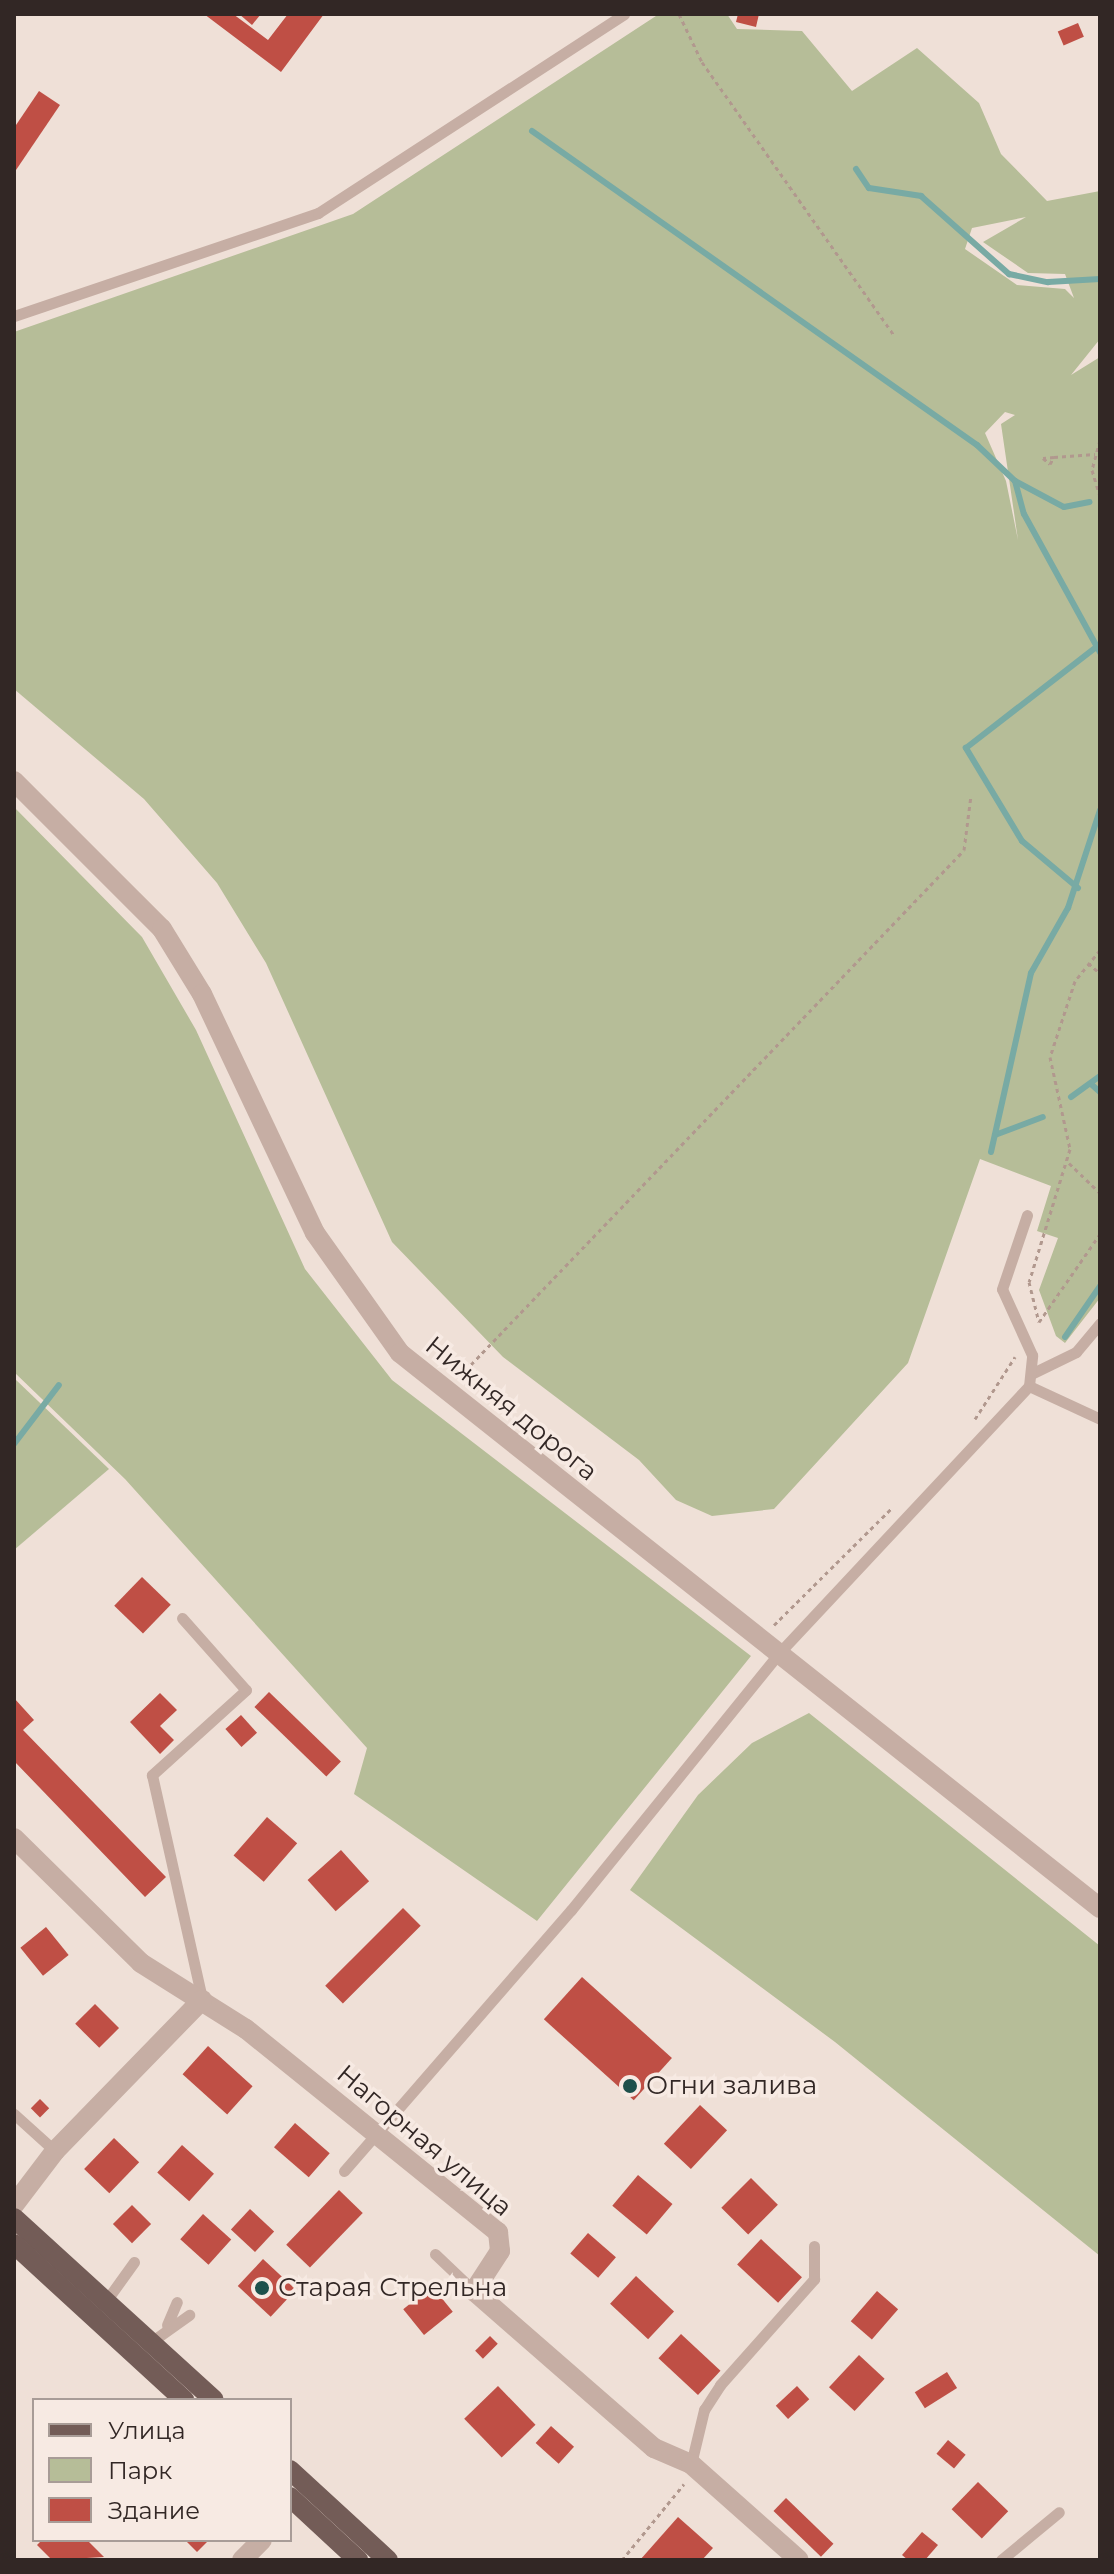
<!DOCTYPE html>
<meta charset="utf-8">
<style>
body{margin:0}
#map{position:relative;width:1114px;height:2574px;overflow:hidden;background:#efe0d7;font-family:Montserrat,sans-serif}
div>[style]{position:absolute}
.green>*{inset:0;background:#b6bd98}
.stream>*{height:6px;margin:-3px;padding:0 3px;transform-origin:3px;border-radius:3px;background:#78aaa4}
.building>*{inset:0;background:#bf4f45;transform-origin:0 0}
.path>*{height:3px;margin-top:-1.5px;transform-origin:0;background:repeating-linear-gradient(90deg,#b1988e 0 4px,transparent 0 8px)}
.lane>*{height:11px;margin:-5.5px;padding:0 5.5px;transform-origin:5.5px;border-radius:5.5px;background:#c6aea4}
.street>*{height:20px;margin:-10px;padding:0 10px;transform-origin:10px;border-radius:10px;background:#c6aea4}
.primary>*{height:20px;margin:-10px;padding:0 10px;transform-origin:10px;border-radius:10px;background:#735c57}
.dots>*{width:22px;height:22px;translate:-50% -50%;box-sizing:border-box;border:4px solid #f7eae3;border-radius:50%}
span{translate:-50% -50%;white-space:nowrap;text-align:center;line-height:1.15;-webkit-text-stroke:7px #f7eae3;paint-order:stroke}
.street-label{font-size:26px;color:#322725}
.poi-label{font-size:26px;color:#322725}
.left{translate:0 -50%;text-align:left}
.frame{position:absolute;inset:0;border:16px solid #322725;pointer-events:none}
.legend{position:absolute;left:32px;top:2398px;width:260px;height:144px;box-sizing:border-box;background:#f7eae3;border:2px solid #a89c97;margin:0;padding:10px 14px;list-style:none;font-size:24px;color:#322725}
.legend li{display:flex;align-items:center;gap:16px;height:40px}
.legend b{width:40px;border:2px solid #a89c97}
</style>
<div id="map">
<div class="green">
<i style="clip-path:polygon(evenodd,659px 14px,727px 14px,737px 29px,802px 31px,852px 91px,917px 48px,979px 103px,1001px 154px,1047px 201px,1100px 191px,1100px 339px,1071px 375px,1100px 357px,1100px 1298px,1065px 1343px,1056px 1336px,1039px 1290px,1058px 1238px,1037px 1231px,1051px 1186px,980px 1159px,908px 1363px,774px 1509px,712px 1516px,676px 1500px,639px 1460px,503px 1357px,392px 1242px,266px 963px,217px 883px,144px 799px,14px 689px,14px 332px,353px 214px,659px 14px,1026px 217px,983px 242px,1028px 273px,1065px 274px,1074px 298px,1065px 289px,1017px 285px,965px 249px,972px 228px,1026px 217px,659px 14px,1005px 412px,1015px 415px,1001px 424px,1018px 540px,1006px 481px,985px 433px,1005px 412px)"></i>
<i style="clip-path:polygon(14px 807px,142px 937px,196px 1030px,305px 1269px,392px 1380px,751px 1656px,537px 1921px,354px 1794px,367px 1748px,125px 1479px,14px 1372px)"></i>
<i style="clip-path:polygon(14px 1378px,109px 1469px,14px 1550px)"></i>
<i style="clip-path:polygon(809px 1713px,1100px 1946px,1100px 2256px,835px 2042px,630px 1890px,698px 1795px,752px 1743px)"></i>
</div>
<div class="stream">
<i style="left:532px;top:131px;width:545px;rotate:35.21deg"></i>
<i style="left:977px;top:445px;width:52px;rotate:43.5deg"></i>
<i style="left:1015px;top:481px;width:55px;rotate:28deg"></i>
<i style="left:1064px;top:507px;width:26px;rotate:-11deg"></i>
<i style="left:856px;top:169px;width:23px;rotate:56deg"></i>
<i style="left:869px;top:188px;width:53px;rotate:8.7deg"></i>
<i style="left:921px;top:196px;width:118px;rotate:41.6deg"></i>
<i style="left:1009px;top:274px;width:40px;rotate:12deg"></i>
<i style="left:1048px;top:282px;width:52px;rotate:-3.3deg"></i>
<i style="left:1015px;top:481px;width:34px;rotate:75deg"></i>
<i style="left:1024px;top:514px;width:158px;rotate:61.2deg"></i>
<i style="left:1078px;top:888px;width:73px;rotate:-140deg"></i>
<i style="left:1022px;top:841px;width:109px;rotate:-121.1deg"></i>
<i style="left:966px;top:748px;width:170px;rotate:-37.8deg"></i>
<i style="left:1091px;top:1084px;width:12px;rotate:42deg"></i>
<i style="left:1071px;top:1097px;width:36px;rotate:-36deg"></i>
<i style="left:995px;top:1135px;width:51px;rotate:-20.6deg"></i>
<i style="left:991px;top:1152px;width:183px;rotate:-77.4deg"></i>
<i style="left:1031px;top:973px;width:75px;rotate:-60.4deg"></i>
<i style="left:1068px;top:908px;width:103px;rotate:-71.9deg"></i>
<i style="left:1065px;top:1337px;width:62px;rotate:-55.5deg"></i>
<i style="left:14px;top:1444px;width:74px;rotate:-52.7deg"></i>
</div>
<div class="building">
<i style="clip-path:polygon(204px 14px,233px 14px,268px 40px,288px 14px,324px 14px,281px 72px)"></i>
<i style="clip-path:polygon(239px 14px,261px 14px,252px 25px)"></i>
<i style="clip-path:polygon(738px 14px,759px 14px,756px 27px,736px 22px)"></i>
<i style="left:1078px;top:23px;width:15px;height:22px;rotate:67deg"></i>
<i style="clip-path:polygon(39px 91px,60px 105px,14px 173px,14px 128px)"></i>
<i style="left:142px;top:1577px;width:40px;height:40px;rotate:44deg"></i>
<i style="left:269px;top:1692px;width:100px;height:21px;rotate:44deg"></i>
<i style="clip-path:polygon(160px 1693px,177px 1710px,160px 1726px,174px 1740px,160px 1754px,130px 1722px)"></i>
<i style="clip-path:polygon(14px 1698px,34px 1720px,23px 1730px,166px 1877px,145px 1897px,14px 1761px)"></i>
<i style="left:241px;top:1715px;width:24px;height:21px;rotate:48deg"></i>
<i style="left:267px;top:1817px;width:40px;height:51px;rotate:41deg"></i>
<i style="left:341px;top:1850px;width:42px;height:45px;rotate:48deg"></i>
<i style="left:403px;top:1908px;width:25px;height:110px;rotate:45deg"></i>
<i style="left:46px;top:1927px;width:36px;height:33px;rotate:51deg"></i>
<i style="left:582px;top:1977px;width:121px;height:57px;rotate:42deg"></i>
<i style="left:95px;top:2004px;width:34px;height:28px;rotate:45deg"></i>
<i style="left:208px;top:2046px;width:60px;height:38px;rotate:42deg"></i>
<i style="left:40px;top:2099px;width:13px;height:13px;rotate:45deg"></i>
<i style="left:700px;top:2105px;width:37px;height:53px;rotate:43deg"></i>
<i style="left:295px;top:2123px;width:46px;height:32px;rotate:41deg"></i>
<i style="left:114px;top:2138px;width:35px;height:43px;rotate:44deg"></i>
<i style="left:182px;top:2145px;width:43px;height:37px;rotate:42deg"></i>
<i style="left:638px;top:2175px;width:45px;height:40px;rotate:40deg"></i>
<i style="left:751px;top:2178px;width:38px;height:42px;rotate:45deg"></i>
<i style="left:339px;top:2190px;width:33px;height:76px;rotate:44deg"></i>
<i style="left:132px;top:2205px;width:27px;height:27px;rotate:45deg"></i>
<i style="left:250px;top:2209px;width:33px;height:28px;rotate:43deg"></i>
<i style="left:203px;top:2214px;width:38px;height:34px;rotate:42deg"></i>
<i style="left:588px;top:2233px;width:37px;height:27px;rotate:41deg"></i>
<i style="left:761px;top:2239px;width:56px;height:35px;rotate:43deg"></i>
<i style="left:263px;top:2259px;width:45px;height:37px;rotate:43deg"></i>
<i style="left:636px;top:2276px;width:52px;height:38px;rotate:43deg"></i>
<i style="left:432px;top:2286px;width:33px;height:37px;rotate:51deg"></i>
<i style="left:877px;top:2291px;width:28px;height:40px;rotate:41deg"></i>
<i style="left:681px;top:2334px;width:54px;height:33px;rotate:43deg"></i>
<i style="left:490px;top:2336px;width:11px;height:21px;rotate:45deg"></i>
<i style="left:859px;top:2355px;width:35px;height:44px;rotate:43deg"></i>
<i style="left:947px;top:2372px;width:19px;height:38px;rotate:58deg"></i>
<i style="left:498px;top:2386px;width:54px;height:47px;rotate:46deg"></i>
<i style="left:797px;top:2386px;width:18px;height:29px;rotate:47deg"></i>
<i style="left:551px;top:2426px;width:31px;height:23px;rotate:42deg"></i>
<i style="left:948px;top:2440px;width:23px;height:18px;rotate:40deg"></i>
<i style="left:978px;top:2482px;width:42px;height:38px;rotate:44deg"></i>
<i style="left:786px;top:2498px;width:66px;height:18px;rotate:44deg"></i>
<i style="clip-path:polygon(678px 2517px,713px 2548px,702px 2560px,640px 2560px)"></i>
<i style="clip-path:polygon(922px 2532px,938px 2545px,925px 2560px,908px 2560px,902px 2555px)"></i>
<i style="clip-path:polygon(42px 2540px,87px 2540px,104px 2557px,52px 2560px,37px 2545px)"></i>
<i style="clip-path:polygon(185px 2540px,209px 2540px,197px 2552px)"></i>
</div>
<div class="path">
<i style="left:679px;top:14px;width:53px;rotate:64.4deg"></i>
<i style="left:702px;top:62px;width:334px;rotate:54.9deg"></i>
<i style="left:1100px;top:440px;width:31px;rotate:105deg"></i>
<i style="left:1092px;top:470px;width:27px;rotate:73deg"></i>
<i style="left:1054px;top:457px;width:11px;rotate:175deg"></i>
<i style="left:1043px;top:458px;width:9px;rotate:41deg"></i>
<i style="left:1050px;top:464px;width:8px;rotate:-60deg"></i>
<i style="left:1054px;top:457px;width:41px;rotate:-4.2deg"></i>
<i style="left:1100px;top:950px;width:40px;rotate:129deg"></i>
<i style="left:1075px;top:981px;width:80px;rotate:108.2deg"></i>
<i style="left:1050px;top:1057px;width:94px;rotate:77.7deg"></i>
<i style="left:1070px;top:1149px;width:139px;rotate:107.1deg"></i>
<i style="left:1029px;top:1282px;width:41px;rotate:76deg"></i>
<i style="left:1039px;top:1322px;width:107px;rotate:-55.3deg"></i>
<i style="left:1088px;top:963px;width:16px;rotate:40deg"></i>
<i style="left:1069px;top:1163px;width:43px;rotate:44.1deg"></i>
<i style="left:460px;top:1376px;width:728px;rotate:-46.22deg"></i>
<i style="left:964px;top:850px;width:55px;rotate:-82.7deg"></i>
<i style="left:975px;top:1419px;width:74px;rotate:-57.2deg"></i>
<i style="left:774px;top:1625px;width:165px;rotate:-44.8deg"></i>
<i style="left:622px;top:2560px;width:98px;rotate:-50.8deg"></i>
</div>
<div class="lane">
<i style="left:14px;top:316px;width:321px;rotate:-18.7deg"></i>
<i style="left:318px;top:213px;width:365px;rotate:-33deg"></i>
<i style="left:1033px;top:1373px;width:48px;rotate:-26deg"></i>
<i style="left:1076px;top:1352px;width:38px;rotate:-50deg"></i>
<i style="left:1029px;top:1386px;width:78px;rotate:24.9deg"></i>
<i style="left:182px;top:1618px;width:96px;rotate:48.4deg"></i>
<i style="left:246px;top:1690px;width:127px;rotate:137.9deg"></i>
<i style="left:152px;top:1775px;width:230px;rotate:77.4deg"></i>
<i style="left:14px;top:2114px;width:55px;rotate:42.1deg"></i>
<i style="left:344px;top:2171px;width:346px;rotate:-49deg"></i>
<i style="left:571px;top:1910px;width:332px;rotate:-51deg"></i>
<i style="left:780px;top:1652px;width:364px;rotate:-46.9deg"></i>
<i style="left:1029px;top:1386px;width:31px;rotate:-84deg"></i>
<i style="left:1032px;top:1355px;width:72px;rotate:-114.4deg"></i>
<i style="left:1002px;top:1289px;width:78px;rotate:-71.3deg"></i>
<i style="left:435px;top:2254px;width:54px;rotate:43.5deg"></i>
<i style="left:106px;top:2301px;width:48px;rotate:-54.3deg"></i>
<i style="left:167px;top:2325px;width:25px;rotate:-67deg"></i>
<i style="left:151px;top:2342px;width:47px;rotate:-35.4deg"></i>
<i style="left:691px;top:2464px;width:56px;rotate:-76.5deg"></i>
<i style="left:704px;top:2410px;width:30px;rotate:-57deg"></i>
<i style="left:720px;top:2385px;width:142px;rotate:-48.4deg"></i>
<i style="left:814px;top:2279px;width:33px;rotate:-90deg"></i>
<i style="left:1001px;top:2560px;width:75px;rotate:-39.6deg"></i>
</div>
<div class="street">
<i style="left:14px;top:781px;width:209px;rotate:45deg"></i>
<i style="left:162px;top:929px;width:76px;rotate:58.4deg"></i>
<i style="left:202px;top:994px;width:264px;rotate:64.7deg"></i>
<i style="left:315px;top:1233px;width:147px;rotate:54.7deg"></i>
<i style="left:400px;top:1353px;width:893px;rotate:38.41deg"></i>
<i style="left:14px;top:1838px;width:178px;rotate:44.5deg"></i>
<i style="left:141px;top:1963px;width:124px;rotate:32.2deg"></i>
<i style="left:246px;top:2029px;width:324px;rotate:38.9deg"></i>
<i style="left:498px;top:2232px;width:19px;rotate:84deg"></i>
<i style="left:500px;top:2251px;width:48px;rotate:123deg"></i>
<i style="left:474px;top:2291px;width:239px;rotate:41.1deg"></i>
<i style="left:654px;top:2448px;width:40px;rotate:23.4deg"></i>
<i style="left:691px;top:2464px;width:144px;rotate:41.6deg"></i>
<i style="left:14px;top:2205px;width:68px;rotate:-52.8deg"></i>
<i style="left:55px;top:2151px;width:211px;rotate:-45.8deg"></i>
<i style="left:242px;top:2560px;width:28px;rotate:-45deg"></i>
</div>
<div class="primary">
<i style="left:14px;top:2218px;width:270px;rotate:42.3deg"></i>
<i style="left:14px;top:2244px;width:231px;rotate:42.5deg"></i>
<i style="left:290px;top:2470px;width:133px;rotate:42.6deg"></i>
<i style="left:290px;top:2497px;width:93px;rotate:42.8deg"></i>
</div>
<div class="dots">
<i style="left:630px;top:2086px;background:#1e504b"></i>
<i style="left:262px;top:2288px;background:#1e504b"></i>
</div>
<div class="street-label">
<span style="left:511px;top:1409px;rotate:39deg">Нижняя дорога</span>
<span style="left:424px;top:2141px;rotate:40deg">Нагорная улица</span>
</div>
<div class="poi-label">
<span class="left" style="left:646px;top:2086px">Огни залива</span>
<span class="left" style="left:278px;top:2288px">Старая Стрельна</span>
</div>
<div class="frame"></div>
<ul class="legend">
<li><b style="height:10px;background:#735c57"></b>Улица</li>
<li><b style="height:22px;background:#b6bd98"></b>Парк</li>
<li><b style="height:22px;background:#bf4f45"></b>Здание</li>
</ul>
</div>
